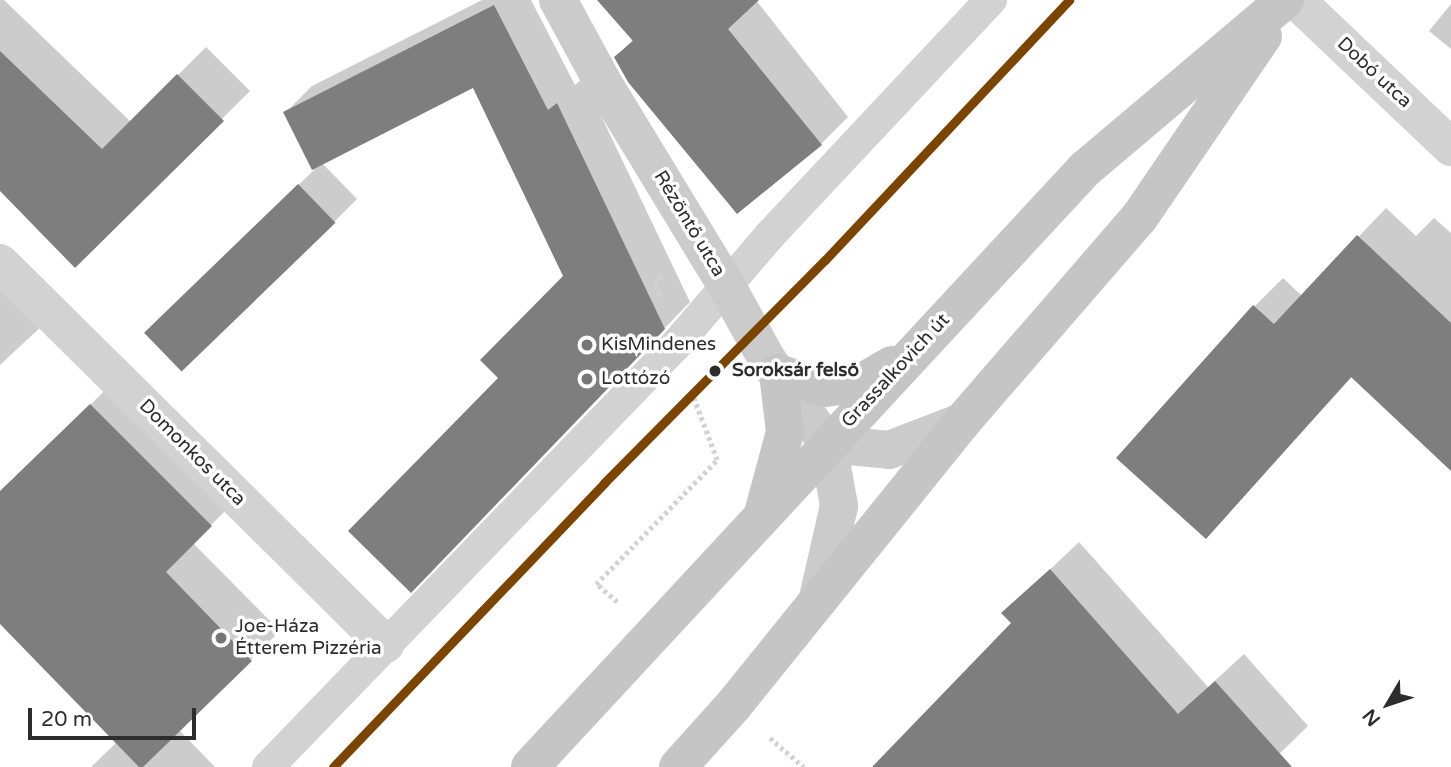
<!DOCTYPE html>
<meta charset="utf-8">
<style>
body{margin:0}
#map{position:relative;width:1451px;height:767px;overflow:hidden;background:#fff;font-family:"Varela Round",sans-serif}
div>[style]{position:absolute}
.shadow>*{inset:0;background:#0003}
.building>*{inset:0;background:#7e7e7e;transform-origin:0 0}
.path>*{height:4.5px;margin-top:-2.25px;transform-origin:0;background:repeating-linear-gradient(90deg,#d2d2d2 0 3.5px,transparent 0 7px)}
.lane>*{height:32px;margin:-16px;padding:0 16px;transform-origin:16px;border-radius:16px;background:#d2d2d2}
.street>*{height:38px;margin:-19px;padding:0 19px;transform-origin:19px;border-radius:19px;background:#d2d2d2}
.secondary>*{height:38px;margin:-19px;padding:0 19px;transform-origin:19px;border-radius:19px;background:#cbcbcb}
.primary>*{height:38px;margin:-19px;padding:0 19px;transform-origin:19px;border-radius:19px;background:#c5c5c5}
.rail-1>*{height:9px;margin:-4.5px;padding:0 4.5px;transform-origin:4.5px;border-radius:4.5px;background:#7b4400}
.dots>*{width:19px;height:19px;translate:-50% -50%;box-sizing:border-box;border:4px solid #fff;border-radius:50%}
span{translate:-50% -50%;white-space:nowrap;text-align:center;line-height:1.15;-webkit-text-stroke:7px #fff;paint-order:stroke}
.street-label{font-size:19px;color:#2d2d2d}
.poi-label{font-size:19px;color:#2d2d2d}
.left{translate:0 -50%;text-align:left}
.stop-label{font-size:19px;color:#2d2d2d;font-weight:700}
.north{position:absolute;left:1353px;top:669px;width:70px;height:70px;-webkit-text-stroke:5px #fff;paint-order:stroke;rotate:231deg;font-size:19px;font-weight:700;line-height:28px;text-align:center;color:#2d2d2d}
.north::after{content:'';display:block;margin:auto;width:24px;height:32px;background:#2d2d2d;clip-path:polygon(50% 0,100% 100%,50% 72%,0 100%)}
.scale{position:absolute;left:28px;top:708px;width:168px;height:32px;box-sizing:border-box;border:4px solid #2d2d2d;border-top:0;padding-left:9px;font-size:21px;line-height:24px;white-space:nowrap;color:#2d2d2d;-webkit-text-stroke:5px #fff;paint-order:stroke}
</style>
<div id="map">
<div class="shadow">
<i style="clip-path:polygon(0 0,4px 0,131px 122px,206px 47px,250px 91px,75px 265px,0 182px)"></i>
<i style="clip-path:polygon(482px 0,531px 0,575px 85px,583px 78px,690px 302px,437px 564px,500px 378px,565px 276px,474px 86px,322px 163px,357px 199px,334px 222px,168px 310px,314px 170px,285px 113px,312px 86px)"></i>
<i style="clip-path:polygon(599px 0,756px 0,848px 117px,821px 144px,616px 57px,633px 39px)"></i>
<i style="clip-path:polygon(1451px 4px,1451px 49px,1429px 31px)"></i>
<i style="clip-path:polygon(1386px 208px,1416px 236px,1434px 218px,1451px 233px,1451px 469px,1353px 376px,1206px 537px,1254px 307px,1283px 278px,1302px 296px)"></i>
<i style="clip-path:polygon(0 272px,44px 324px,0 365px)"></i>
<i style="clip-path:polygon(120px 376px,239px 497px,193px 543px,280px 631px,179px 730px,215px 767px,91px 767px,117px 742px,0 621px,0 492px)"></i>
<i style="clip-path:polygon(1079px 542px,1208px 687px,1244px 654px,1308px 726px,1266px 767px,874px 767px,1013px 623px,1004px 613px)"></i>
</div>
<div class="building">
<i style="clip-path:polygon(597px 0,759px 0,728px 29px,822px 145px,737px 214px,628px 82px,614px 57px,633px 41px)"></i>
<i style="clip-path:polygon(494px 5px,548px 110px,557px 103px,665px 329px,411px 593px,348px 531px,498px 378px,480px 360px,563px 276px,473px 88px,312px 170px,283px 112px)"></i>
<i style="clip-path:polygon(0 51px,102px 149px,177px 74px,224px 121px,75px 268px,0 191px)"></i>
<i style="left:298px;top:184px;width:54px;height:214px;rotate:46deg"></i>
<i style="clip-path:polygon(1357px 235px,1451px 323px,1451px 471px,1351px 377px,1206px 539px,1116px 458px,1253px 305px,1274px 324px)"></i>
<i style="clip-path:polygon(90px 404px,212px 526px,166px 572px,252px 661px,143px 767px,139px 767px,0 624px,0 491px)"></i>
<i style="clip-path:polygon(1050px 569px,1178px 714px,1215px 681px,1292px 767px,872px 767px,1011px 623px,1001px 613px)"></i>
</div>
<div class="path">
<i style="left:659px;top:296px;width:14px;rotate:-111deg"></i>
<i style="left:654px;top:283px;width:13px;rotate:-45deg"></i>
<i style="left:617px;top:602px;width:28px;rotate:-139deg"></i>
<i style="left:596px;top:584px;width:173px;rotate:-45.7deg"></i>
<i style="left:717px;top:460px;width:71px;rotate:-110.7deg"></i>
<i style="left:770px;top:738px;width:45px;rotate:40.5deg"></i>
</div>
<div class="lane">
<i style="left:268px;top:767px;width:586px;rotate:-45.97deg"></i>
<i style="left:675px;top:346px;width:146px;rotate:-49.4deg"></i>
<i style="left:770px;top:235px;width:323px;rotate:-46.8deg"></i>
</div>
<div class="street">
<i style="left:1296px;top:0;width:214px;rotate:43.5deg"></i>
<i style="left:0;top:263px;width:542px;rotate:44.7deg"></i>
</div>
<div class="secondary">
<i style="left:558px;top:0;width:92px;rotate:61.5deg"></i>
<i style="left:602px;top:81px;width:239px;rotate:58.7deg"></i>
<i style="left:726px;top:285px;width:87px;rotate:61.1deg"></i>
<i style="left:768px;top:361px;width:102px;rotate:54.1deg"></i>
<i style="left:828px;top:444px;width:63px;rotate:79.9deg"></i>
<i style="left:839px;top:506px;width:98px;rotate:102.9deg"></i>
<i style="left:828px;top:444px;width:61px;rotate:5.6deg"></i>
<i style="left:889px;top:450px;width:78px;rotate:-21deg"></i>
</div>
<div class="primary">
<i style="left:764px;top:510px;width:81px;rotate:-74.9deg"></i>
<i style="left:785px;top:432px;width:59px;rotate:-96.8deg"></i>
<i style="left:778px;top:373px;width:49px;rotate:17.7deg"></i>
<i style="left:825px;top:388px;width:34px;rotate:-7deg"></i>
<i style="left:859px;top:384px;width:38px;rotate:-30deg"></i>
<i style="left:530px;top:767px;width:816px;rotate:-47.14deg"></i>
<i style="left:1085px;top:169px;width:262px;rotate:-40.2deg"></i>
<i style="left:678px;top:767px;width:82px;rotate:-48deg"></i>
<i style="left:733px;top:706px;width:365px;rotate:-51.1deg"></i>
<i style="left:962px;top:422px;width:270px;rotate:-49.1deg"></i>
<i style="left:1139px;top:218px;width:220px;rotate:-55.7deg"></i>
</div>
<div class="rail-1">
<i style="left:333px;top:767px;width:393px;rotate:-46.3deg"></i>
<i style="left:604px;top:483px;width:314px;rotate:-45.3deg"></i>
<i style="left:825px;top:260px;width:357px;rotate:-46.8deg"></i>
</div>
<div class="dots">
<i style="left:587px;top:345px;background:#767676"></i>
<i style="left:715px;top:371px;background:#2d2d2d"></i>
<i style="left:587px;top:379px;background:#767676"></i>
<i style="left:221px;top:638px;background:#767676"></i>
</div>
<div class="street-label">
<span style="left:1374px;top:73px;rotate:43deg">Dobó utca</span>
<span style="left:689px;top:224px;rotate:59deg">Rézöntő utca</span>
<span style="left:896px;top:371px;rotate:-47deg">Grassalkovich út</span>
<span style="left:192px;top:453px;rotate:45deg">Domonkos utca</span>
</div>
<div class="poi-label">
<span class="left" style="left:601px;top:345px">KisMindenes</span>
<span class="left" style="left:601px;top:379px">Lottózó</span>
<span class="left" style="left:235px;top:638px">Joe-Háza<br>Étterem Pizzéria</span>
</div>
<div class="stop-label">
<span class="left" style="left:732px;top:371px">Soroksár felső</span>
</div>
<div class="north">N</div>
<div class="scale">20 m</div>
</div>
